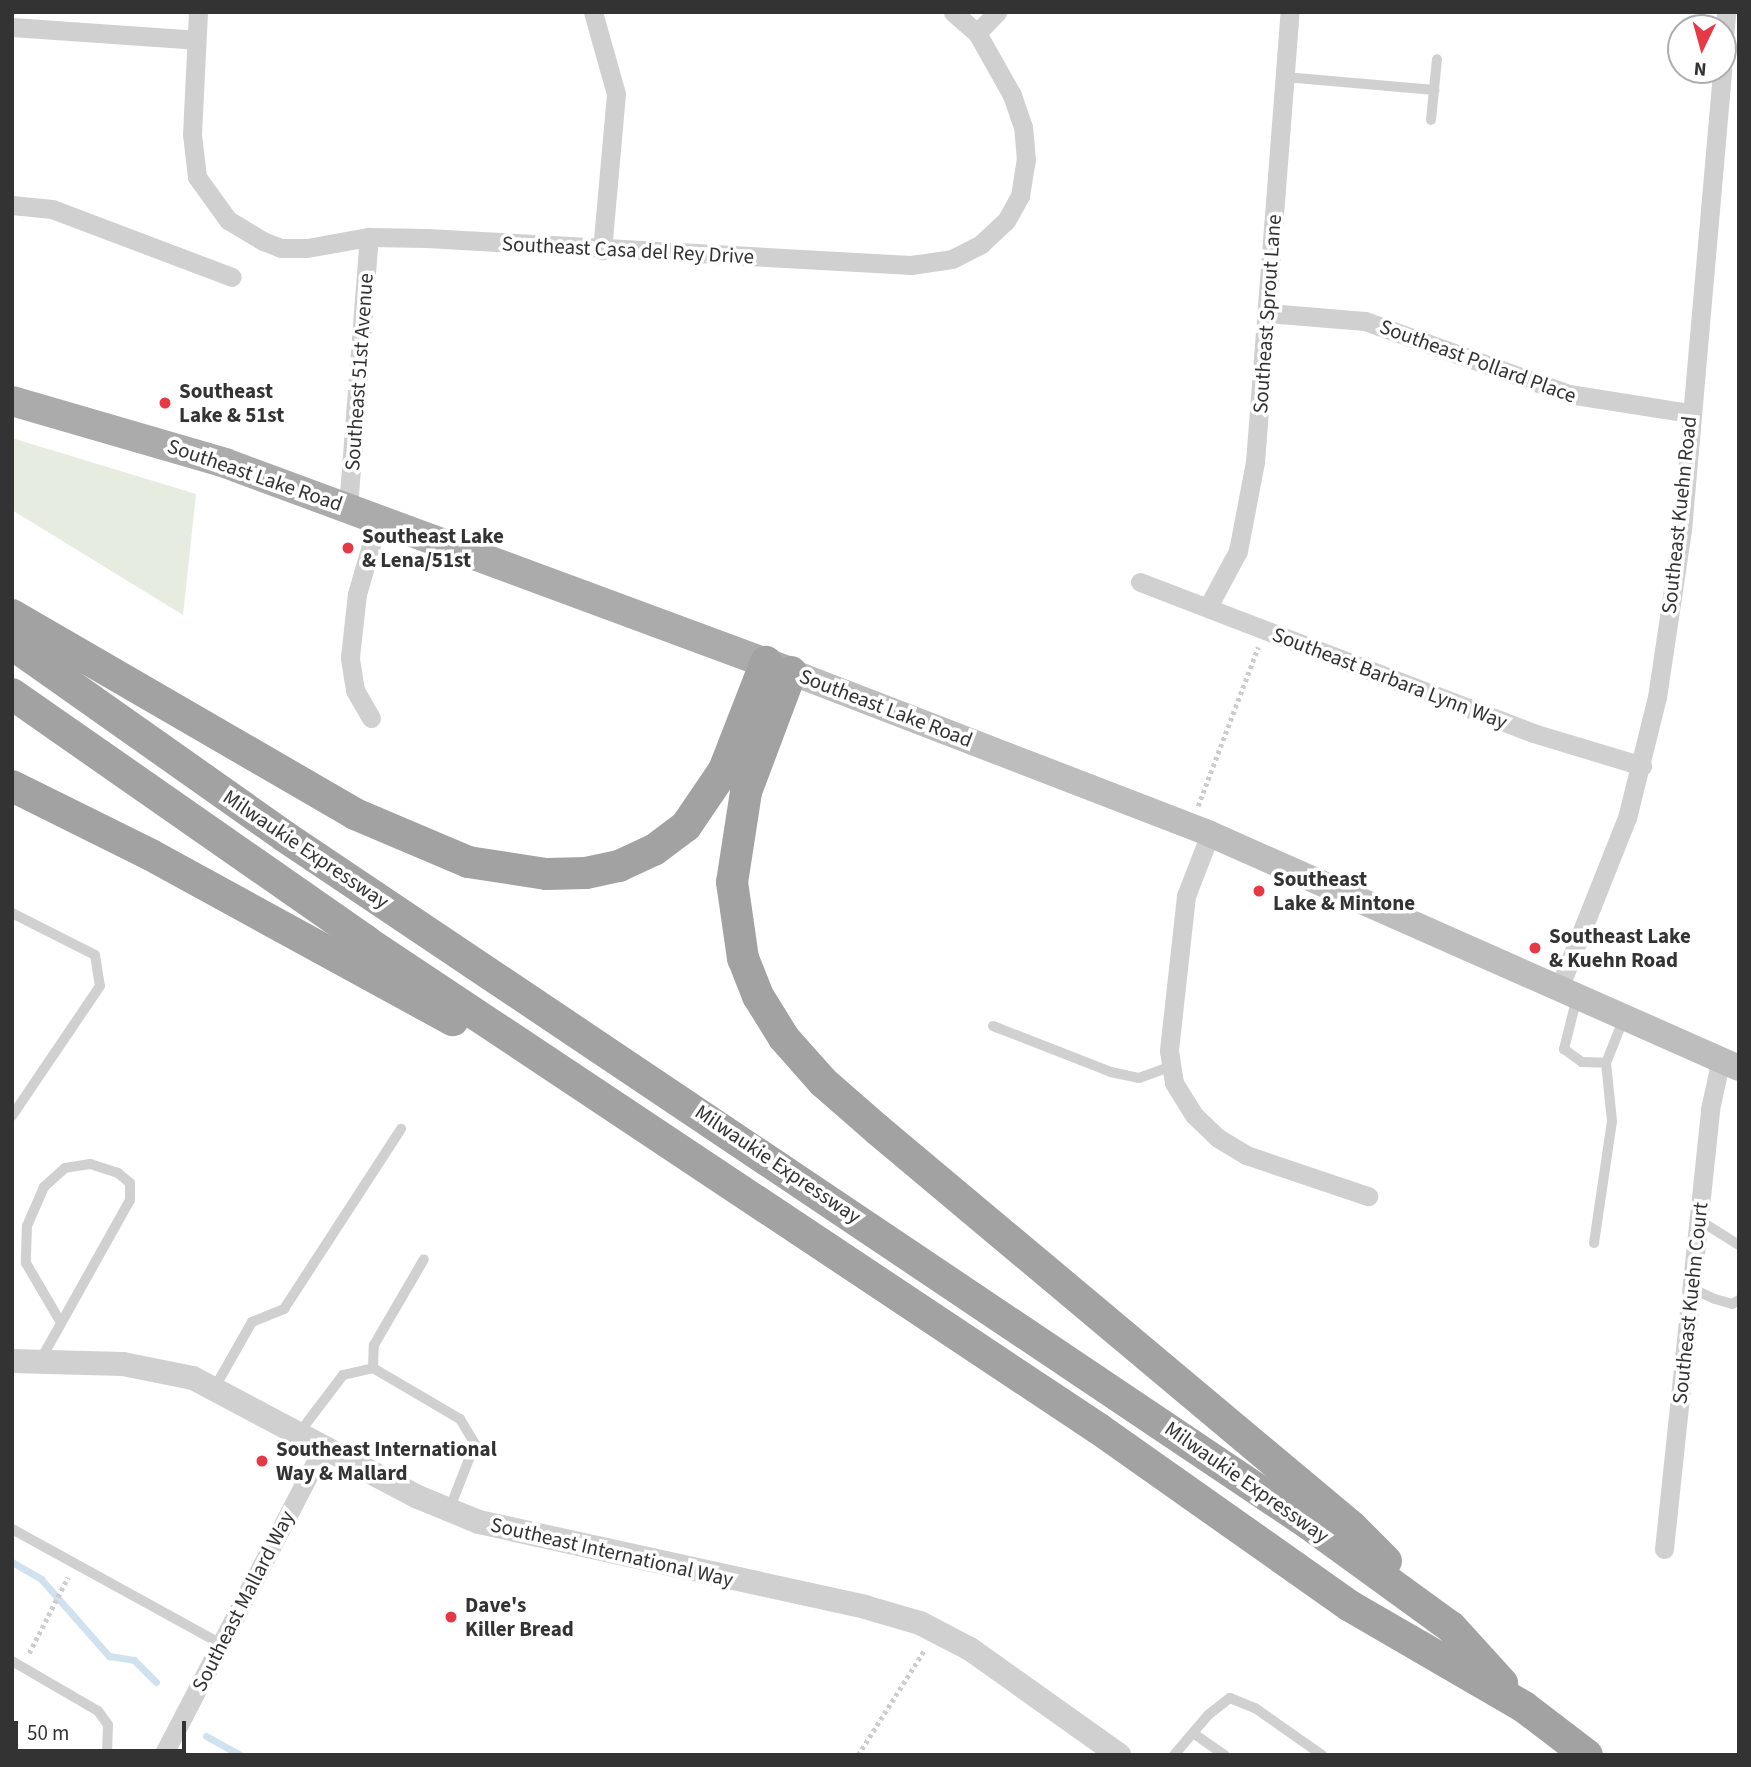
<!DOCTYPE html>
<style>
body{margin:0}
#map{position:relative;width:1751px;height:1767px;overflow:hidden;background:#fff;font-family:"Source Sans 3",sans-serif}
div>[style]{position:absolute}
.green>*{inset:0;background:#e6ecdf}
.stream>*{height:7px;margin:-3.5px;padding:0 3.5px;transform-origin:3.5px;border-radius:3.5px;background:#cfe2ee}
.path>*{height:4.5px;margin-top:-2.25px;transform-origin:0;background:repeating-linear-gradient(90deg,#cdcdcd 0 3.5px,transparent 0 7px)}
.service>*{height:10px;margin:-5px;padding:0 5px;transform-origin:5px;border-radius:5px;background:#d0d0d0}
.minor>*{height:19px;margin:-9.5px;padding:0 9.5px;transform-origin:9.5px;border-radius:9.5px;background:#d0d0d0}
.tertiary>*{height:24px;margin:-12px;padding:0 12px;transform-origin:12px;border-radius:12px;background:#d0d0d0}
.secondary>*{height:26px;margin:-13px;padding:0 13px;transform-origin:13px;border-radius:13px;background:#bdbdbd}
.primary>*{height:30px;margin:-15px;padding:0 15px;transform-origin:15px;border-radius:15px;background:#ababab}
.trunk>*{height:32px;margin:-16px;padding:0 16px;transform-origin:16px;border-radius:16px;background:#a2a2a2}
.dots>*{width:19px;height:19px;translate:-50% -50%;box-sizing:border-box;border:4px solid #fff;border-radius:50%}
span{translate:-50% -50%;white-space:nowrap;text-align:center;line-height:1.15;-webkit-text-stroke:7px #fff;paint-order:stroke}
.street-label{font-size:21px;color:#333}
.poi-label{font-size:21px;color:#333;font-weight:700}
.left{translate:0 -50%;text-align:left}
.frame{position:absolute;inset:0;border:14px solid #333;pointer-events:none}
.north{position:absolute;left:1667px;top:14px;width:70px;height:70px;box-sizing:border-box;background:#fff;border:2px solid #adadad;border-radius:50%;rotate:185deg;font-size:19px;font-weight:700;line-height:28px;text-align:center;color:#333}
.north::after{content:'';display:block;margin:auto;width:24px;height:32px;background:#e63946;clip-path:polygon(50% 0,100% 100%,50% 72%,0 100%)}
.scale{position:absolute;left:14px;top:1721px;width:172px;height:32px;box-sizing:border-box;border:4px solid #333;border-top:0;padding-left:9px;font-size:21px;line-height:24px;white-space:nowrap;color:#333;-webkit-text-stroke:5px #fff;paint-order:stroke}
</style>
<div id="map">
<div class="green">
<i style="clip-path:polygon(12px 438px,196px 494px,183px 615px,12px 510px)"></i>
</div>
<div class="stream">
<i style="left:12px;top:1562px;width:34px;rotate:30deg"></i>
<i style="left:41px;top:1579px;width:103px;rotate:48.6deg"></i>
<i style="left:109px;top:1656px;width:25px;rotate:9deg"></i>
<i style="left:134px;top:1660px;width:31px;rotate:45deg"></i>
<i style="left:206px;top:1736px;width:39px;rotate:29deg"></i>
</div>
<div class="path">
<i style="left:1198px;top:806px;width:170px;rotate:-69.3deg"></i>
<i style="left:29px;top:1653px;width:85px;rotate:-62.8deg"></i>
<i style="left:858px;top:1755px;width:125px;rotate:-57.7deg"></i>
</div>
<div class="service">
<i style="left:1285px;top:77px;width:150px;rotate:5deg"></i>
<i style="left:1431px;top:120px;width:61px;rotate:-84.4deg"></i>
<i style="left:12px;top:913px;width:93px;rotate:26.8deg"></i>
<i style="left:95px;top:955px;width:31px;rotate:81deg"></i>
<i style="left:100px;top:986px;width:157px;rotate:124.1deg"></i>
<i style="left:1577px;top:997px;width:54px;rotate:104deg"></i>
<i style="left:1564px;top:1049px;width:22px;rotate:36deg"></i>
<i style="left:1582px;top:1062px;width:24px;rotate:2deg"></i>
<i style="left:993px;top:1026px;width:127px;rotate:21.3deg"></i>
<i style="left:1111px;top:1072px;width:29px;rotate:12deg"></i>
<i style="left:1139px;top:1078px;width:33px;rotate:-20deg"></i>
<i style="left:1699px;top:1220px;width:47px;rotate:32deg"></i>
<i style="left:1594px;top:1243px;width:123px;rotate:-81.6deg"></i>
<i style="left:1612px;top:1121px;width:58px;rotate:-95.9deg"></i>
<i style="left:1606px;top:1063px;width:48px;rotate:-68.2deg"></i>
<i style="left:1691px;top:1288px;width:26px;rotate:25deg"></i>
<i style="left:1715px;top:1299px;width:18px;rotate:16deg"></i>
<i style="left:1732px;top:1304px;width:8px;rotate:-30deg"></i>
<i style="left:40px;top:1361px;width:184px;rotate:-60.8deg"></i>
<i style="left:130px;top:1200px;width:17px;rotate:-90deg"></i>
<i style="left:130px;top:1183px;width:16px;rotate:-140deg"></i>
<i style="left:118px;top:1173px;width:29px;rotate:-162deg"></i>
<i style="left:90px;top:1164px;width:25px;rotate:171deg"></i>
<i style="left:65px;top:1168px;width:28px;rotate:138deg"></i>
<i style="left:44px;top:1187px;width:43px;rotate:113.6deg"></i>
<i style="left:27px;top:1226px;width:37px;rotate:92deg"></i>
<i style="left:26px;top:1263px;width:69px;rotate:59.7deg"></i>
<i style="left:373px;top:1368px;width:23px;rotate:-88deg"></i>
<i style="left:374px;top:1345px;width:99px;rotate:-59.8deg"></i>
<i style="left:215px;top:1387px;width:75px;rotate:-60.4deg"></i>
<i style="left:252px;top:1322px;width:35px;rotate:-22deg"></i>
<i style="left:284px;top:1309px;width:215px;rotate:-57deg"></i>
<i style="left:299px;top:1433px;width:73px;rotate:-52.8deg"></i>
<i style="left:343px;top:1375px;width:31px;rotate:-13deg"></i>
<i style="left:373px;top:1368px;width:101px;rotate:30.4deg"></i>
<i style="left:460px;top:1419px;width:29px;rotate:59deg"></i>
<i style="left:475px;top:1444px;width:71px;rotate:111.5deg"></i>
<i style="left:12px;top:1529px;width:239px;rotate:28.8deg"></i>
<i style="left:12px;top:1661px;width:99px;rotate:30.2deg"></i>
<i style="left:98px;top:1711px;width:17px;rotate:54deg"></i>
<i style="left:108px;top:1725px;width:30px;rotate:92deg"></i>
<i style="left:1193px;top:1733px;width:39px;rotate:35deg"></i>
<i style="left:1174px;top:1755px;width:52px;rotate:-49.6deg"></i>
<i style="left:1208px;top:1715px;width:28px;rotate:-38deg"></i>
<i style="left:1230px;top:1698px;width:27px;rotate:22deg"></i>
<i style="left:1255px;top:1708px;width:82px;rotate:35deg"></i>
</div>
<div class="minor">
<i style="left:198px;top:12px;width:122px;rotate:92.8deg"></i>
<i style="left:192px;top:134px;width:43px;rotate:83.4deg"></i>
<i style="left:197px;top:177px;width:53px;rotate:54.2deg"></i>
<i style="left:228px;top:220px;width:41px;rotate:31deg"></i>
<i style="left:263px;top:241px;width:19px;rotate:21deg"></i>
<i style="left:281px;top:248px;width:26px"></i>
<i style="left:307px;top:248px;width:63px;rotate:-10.1deg"></i>
<i style="left:369px;top:237px;width:58px;rotate:1deg"></i>
<i style="left:427px;top:238px;width:485px;rotate:3.2deg"></i>
<i style="left:911px;top:265px;width:41px;rotate:-8.3deg"></i>
<i style="left:952px;top:259px;width:33px;rotate:-27deg"></i>
<i style="left:981px;top:244px;width:34px;rotate:-43deg"></i>
<i style="left:1006px;top:221px;width:29px;rotate:-61deg"></i>
<i style="left:1020px;top:196px;width:36px;rotate:-81deg"></i>
<i style="left:1026px;top:160px;width:33px;rotate:-95deg"></i>
<i style="left:1023px;top:127px;width:34px;rotate:-109deg"></i>
<i style="left:1012px;top:95px;width:71px;rotate:-119.4deg"></i>
<i style="left:977px;top:33px;width:32px;rotate:-139deg"></i>
<i style="left:593px;top:12px;width:85px;rotate:74.3deg"></i>
<i style="left:616px;top:94px;width:157px;rotate:95.1deg"></i>
<i style="left:12px;top:27px;width:184px;rotate:4deg"></i>
<i style="left:977px;top:33px;width:29px;rotate:-46deg"></i>
<i style="left:1723px;top:49px;width:37px;rotate:-85deg"></i>
<i style="left:12px;top:205px;width:40px;rotate:5.7deg"></i>
<i style="left:52px;top:209px;width:192px;rotate:20.7deg"></i>
<i style="left:1268px;top:313px;width:97px;rotate:4.7deg"></i>
<i style="left:1365px;top:321px;width:217px;rotate:19.7deg"></i>
<i style="left:1569px;top:394px;width:121px;rotate:9deg"></i>
<i style="left:348px;top:507px;width:271px;rotate:-85.6deg"></i>
<i style="left:1140px;top:582px;width:421px;rotate:21deg"></i>
<i style="left:1533px;top:733px;width:114px;rotate:16.8deg"></i>
<i style="left:1208px;top:607px;width:64px;rotate:-61.8deg"></i>
<i style="left:1238px;top:551px;width:91px;rotate:-79.2deg"></i>
<i style="left:1255px;top:462px;width:451px;rotate:-85.6deg"></i>
<i style="left:371px;top:718px;width:32px;rotate:-120deg"></i>
<i style="left:355px;top:690px;width:33px;rotate:-99deg"></i>
<i style="left:350px;top:657px;width:63px;rotate:-83.7deg"></i>
<i style="left:357px;top:594px;width:79px;rotate:-73.9deg"></i>
<i style="left:1210px;top:834px;width:66px;rotate:111.2deg"></i>
<i style="left:1186px;top:896px;width:156px;rotate:96.3deg"></i>
<i style="left:1169px;top:1051px;width:32px;rotate:81deg"></i>
<i style="left:1174px;top:1083px;width:38px;rotate:58deg"></i>
<i style="left:1194px;top:1115px;width:33px;rotate:44deg"></i>
<i style="left:1218px;top:1138px;width:33px;rotate:31deg"></i>
<i style="left:1246px;top:1155px;width:129px;rotate:18.6deg"></i>
<i style="left:1560px;top:986px;width:181px;rotate:-68.3deg"></i>
<i style="left:1627px;top:818px;width:125px;rotate:-76.1deg"></i>
<i style="left:1657px;top:697px;width:169px;rotate:-81.5deg"></i>
<i style="left:1682px;top:530px;width:462px;rotate:-85deg"></i>
<i style="left:1664px;top:1549px;width:442px;rotate:-84deg"></i>
<i style="left:1710px;top:1109px;width:51px;rotate:-77.6deg"></i>
<i style="left:163px;top:1755px;width:347px;rotate:-62.5deg"></i>
</div>
<div class="tertiary">
<i style="left:12px;top:1361px;width:111px;rotate:1.5deg"></i>
<i style="left:123px;top:1364px;width:71px;rotate:11.3deg"></i>
<i style="left:193px;top:1378px;width:255px;rotate:27.9deg"></i>
<i style="left:418px;top:1497px;width:66px;rotate:22.3deg"></i>
<i style="left:479px;top:1522px;width:395px;rotate:12.4deg"></i>
<i style="left:865px;top:1607px;width:57px;rotate:16.2deg"></i>
<i style="left:920px;top:1623px;width:56px;rotate:27.5deg"></i>
<i style="left:970px;top:1649px;width:183px;rotate:35.4deg"></i>
</div>
<div class="secondary">
<i style="left:791px;top:672px;width:449px;rotate:21.1deg"></i>
<i style="left:1210px;top:834px;width:578px;rotate:23.86deg"></i>
</div>
<div class="primary">
<i style="left:12px;top:401px;width:222px;rotate:16.2deg"></i>
<i style="left:225px;top:463px;width:600px;rotate:20.28deg"></i>
</div>
<div class="trunk">
<i style="left:12px;top:615px;width:397px;rotate:30.1deg"></i>
<i style="left:355px;top:814px;width:123px;rotate:23deg"></i>
<i style="left:468px;top:862px;width:79px;rotate:8.7deg"></i>
<i style="left:546px;top:874px;width:40px;rotate:-1.4deg"></i>
<i style="left:586px;top:873px;width:34px;rotate:-12deg"></i>
<i style="left:619px;top:866px;width:38px;rotate:-25deg"></i>
<i style="left:654px;top:850px;width:40px;rotate:-37deg"></i>
<i style="left:686px;top:826px;width:68px;rotate:-55.8deg"></i>
<i style="left:724px;top:770px;width:116px;rotate:-68.7deg"></i>
<i style="left:12px;top:644px;width:333px;rotate:35.2deg"></i>
<i style="left:284px;top:836px;width:1234px;rotate:33.87deg"></i>
<i style="left:1309px;top:1524px;width:175px;rotate:36deg"></i>
<i style="left:1451px;top:1627px;width:76px;rotate:47.7deg"></i>
<i style="left:791px;top:672px;width:128px;rotate:110.6deg"></i>
<i style="left:746px;top:792px;width:91px;rotate:98.8deg"></i>
<i style="left:732px;top:882px;width:77px;rotate:81.8deg"></i>
<i style="left:743px;top:958px;width:41px;rotate:68.5deg"></i>
<i style="left:758px;top:996px;width:49px;rotate:58.2deg"></i>
<i style="left:784px;top:1038px;width:59px;rotate:48.4deg"></i>
<i style="left:823px;top:1082px;width:73px;rotate:41.1deg"></i>
<i style="left:878px;top:1130px;width:618px;rotate:39.95deg"></i>
<i style="left:1352px;top:1527px;width:48px;rotate:45deg"></i>
<i style="left:12px;top:694px;width:433px;rotate:34.9deg"></i>
<i style="left:367px;top:942px;width:879px;rotate:33.64deg"></i>
<i style="left:1099px;top:1429px;width:307px;rotate:35.2deg"></i>
<i style="left:1350px;top:1606px;width:201px;rotate:30.1deg"></i>
<i style="left:1524px;top:1707px;width:79px;rotate:37.3deg"></i>
<i style="left:12px;top:786px;width:155px;rotate:26.4deg"></i>
<i style="left:151px;top:855px;width:344px;rotate:28.7deg"></i>
</div>
<div class="dots">
<i style="left:165px;top:403px;background:#e63946"></i>
<i style="left:348px;top:548px;background:#e63946"></i>
<i style="left:1259px;top:891px;background:#e63946"></i>
<i style="left:1535px;top:948px;background:#e63946"></i>
<i style="left:262px;top:1461px;background:#e63946"></i>
<i style="left:451px;top:1617px;background:#e63946"></i>
</div>
<div class="street-label">
<span style="left:628px;top:250px;rotate:3deg">Southeast Casa del Rey Drive</span>
<span style="left:1267px;top:314px;rotate:-86deg">Southeast Sprout Lane</span>
<span style="left:1478px;top:361px;rotate:20deg">Southeast Pollard Place</span>
<span style="left:359px;top:372px;rotate:-86deg">Southeast 51st Avenue</span>
<span style="left:255px;top:475px;rotate:19deg">Southeast Lake Road</span>
<span style="left:1679px;top:515px;rotate:-84deg">Southeast Kuehn Road</span>
<span style="left:1390px;top:678px;rotate:21deg">Southeast Barbara Lynn Way</span>
<span style="left:886px;top:708px;rotate:21deg">Southeast Lake Road</span>
<span style="left:306px;top:849px;rotate:34deg">Milwaukie Expressway</span>
<span style="left:778px;top:1164px;rotate:34deg">Milwaukie Expressway</span>
<span style="left:1690px;top:1303px;rotate:-84deg">Southeast Kuehn Court</span>
<span style="left:1247px;top:1482px;rotate:35deg">Milwaukie Expressway</span>
<span style="left:612px;top:1552px;rotate:13deg">Southeast International Way</span>
<span style="left:243px;top:1601px;rotate:-63deg">Southeast Mallard Way</span>
</div>
<div class="poi-label">
<span class="left" style="left:179px;top:403px">Southeast<br>Lake &amp; 51st</span>
<span class="left" style="left:362px;top:548px">Southeast Lake<br>&amp; Lena/51st</span>
<span class="left" style="left:1273px;top:891px">Southeast<br>Lake &amp; Mintone</span>
<span class="left" style="left:1549px;top:948px">Southeast Lake<br>&amp; Kuehn Road</span>
<span class="left" style="left:276px;top:1461px">Southeast International<br>Way &amp; Mallard</span>
<span class="left" style="left:465px;top:1617px">Dave's<br>Killer Bread</span>
</div>
<div class="frame"></div>
<div class="north">N</div>
<div class="scale">50 m</div>
</div>
